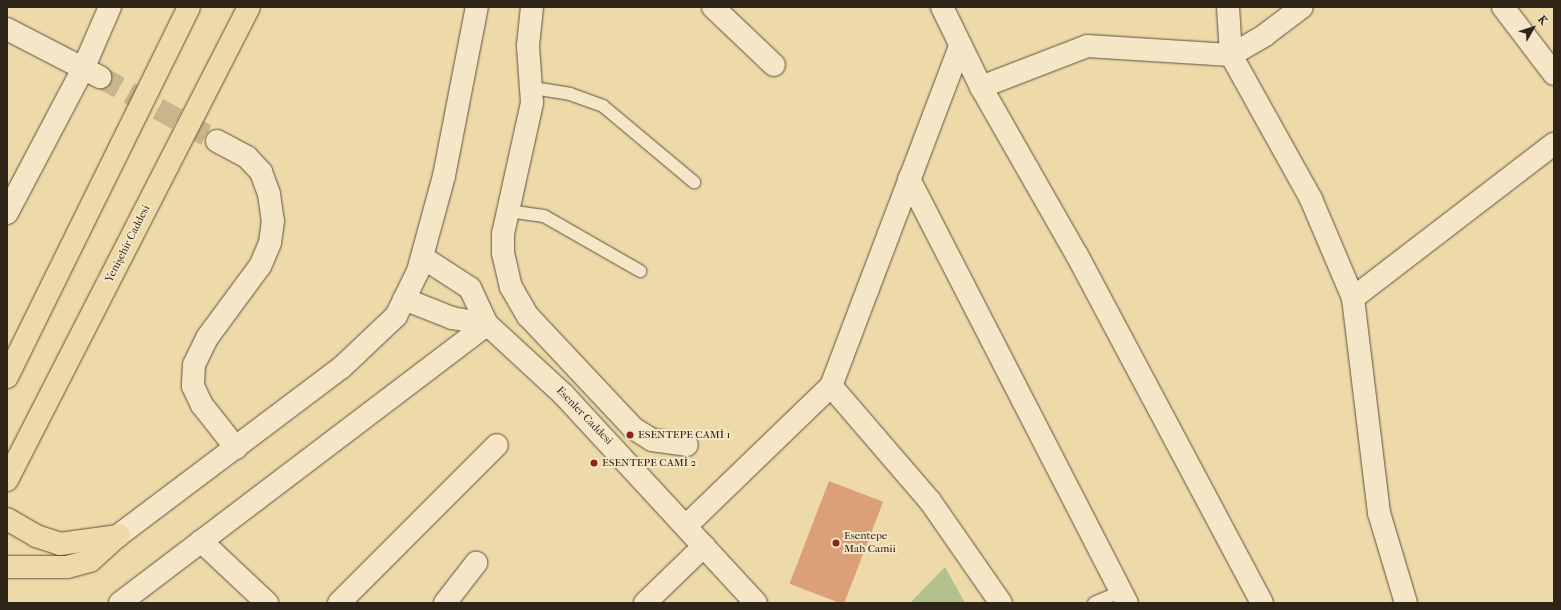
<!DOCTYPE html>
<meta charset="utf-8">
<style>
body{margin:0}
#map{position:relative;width:1561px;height:610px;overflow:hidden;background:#eed9a9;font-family:"IM FELL French Canon",serif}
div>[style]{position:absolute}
.green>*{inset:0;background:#b2c08d}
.building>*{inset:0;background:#dca079;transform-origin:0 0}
.minor-tunnel>*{height:22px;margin-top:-11px;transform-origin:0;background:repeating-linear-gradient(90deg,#c8b58c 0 22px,transparent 0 33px)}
.roads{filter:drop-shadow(0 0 1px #5f513c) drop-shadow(0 0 1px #5f513c)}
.service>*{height:12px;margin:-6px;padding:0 6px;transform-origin:6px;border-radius:6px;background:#f4e6c7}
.minor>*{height:22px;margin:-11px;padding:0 11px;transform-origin:11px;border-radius:11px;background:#f4e6c7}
.tertiary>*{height:22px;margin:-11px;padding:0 11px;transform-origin:11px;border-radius:11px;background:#f4e6c7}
.trunk>*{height:22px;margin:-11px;padding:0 11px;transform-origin:11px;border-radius:11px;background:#eed9a9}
.dots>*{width:11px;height:11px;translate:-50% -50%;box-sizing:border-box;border:2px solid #f4e6c7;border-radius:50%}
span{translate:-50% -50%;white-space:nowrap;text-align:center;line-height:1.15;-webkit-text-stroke:4px #f4e6c7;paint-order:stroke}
.street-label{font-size:11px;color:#2f2418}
.poi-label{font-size:11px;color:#2f2418}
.left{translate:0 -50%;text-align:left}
.frame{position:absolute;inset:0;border:8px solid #2f2418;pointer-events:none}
.north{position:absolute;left:1513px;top:8px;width:40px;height:40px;-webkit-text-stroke:3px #f4e6c7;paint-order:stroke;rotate:51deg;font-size:11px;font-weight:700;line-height:16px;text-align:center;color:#2f2418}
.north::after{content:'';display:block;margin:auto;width:14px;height:18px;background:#2f2418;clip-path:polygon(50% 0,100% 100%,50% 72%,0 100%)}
</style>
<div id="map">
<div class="green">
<i style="clip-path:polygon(945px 567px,965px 603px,910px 603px)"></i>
</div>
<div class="building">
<i style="left:829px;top:481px;width:58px;height:110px;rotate:21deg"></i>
</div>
<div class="minor-tunnel">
<i style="left:100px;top:77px;width:133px;rotate:28.7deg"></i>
</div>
<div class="roads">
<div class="service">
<i style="left:533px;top:88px;width:37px;rotate:9deg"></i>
<i style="left:570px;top:94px;width:35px;rotate:20deg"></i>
<i style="left:603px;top:106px;width:119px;rotate:39.9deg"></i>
<i style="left:508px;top:211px;width:36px;rotate:8deg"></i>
<i style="left:544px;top:216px;width:111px;rotate:29.8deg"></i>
<i style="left:1094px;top:603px;width:28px;rotate:-23deg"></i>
</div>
<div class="minor">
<i style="left:532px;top:7px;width:39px;rotate:96deg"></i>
<i style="left:528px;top:46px;width:57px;rotate:86deg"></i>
<i style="left:532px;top:103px;width:134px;rotate:102.5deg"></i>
<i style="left:503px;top:234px;width:19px;rotate:90deg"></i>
<i style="left:503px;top:253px;width:35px;rotate:77deg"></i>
<i style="left:511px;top:287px;width:34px;rotate:60deg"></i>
<i style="left:528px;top:316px;width:154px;rotate:46.8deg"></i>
<i style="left:633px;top:428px;width:22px;rotate:32deg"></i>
<i style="left:652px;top:440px;width:35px;rotate:8deg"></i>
<i style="left:713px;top:7px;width:84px;rotate:43.6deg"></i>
<i style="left:942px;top:7px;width:89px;rotate:64deg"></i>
<i style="left:981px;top:87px;width:193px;rotate:60.3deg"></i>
<i style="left:1077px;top:255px;width:394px;rotate:62deg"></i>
<i style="left:1228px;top:7px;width:48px;rotate:86.4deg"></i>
<i style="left:1231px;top:55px;width:39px;rotate:-30deg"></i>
<i style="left:1265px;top:35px;width:46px;rotate:-37.1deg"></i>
<i style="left:1503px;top:7px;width:84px;rotate:52.7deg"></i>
<i style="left:7px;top:29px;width:105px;rotate:27.3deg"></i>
<i style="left:981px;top:87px;width:114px;rotate:-21.1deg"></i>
<i style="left:1087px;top:46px;width:144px;rotate:3.6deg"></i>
<i style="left:1231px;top:55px;width:165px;rotate:60.9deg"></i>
<i style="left:1311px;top:199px;width:108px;rotate:67deg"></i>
<i style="left:1353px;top:298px;width:217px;rotate:83.1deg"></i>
<i style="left:1379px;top:513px;width:94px;rotate:73.3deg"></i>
<i style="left:217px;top:141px;width:34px;rotate:28deg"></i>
<i style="left:247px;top:157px;width:21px;rotate:47deg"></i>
<i style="left:261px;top:172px;width:23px;rotate:70deg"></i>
<i style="left:269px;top:194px;width:27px;rotate:82deg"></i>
<i style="left:273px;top:221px;width:22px;rotate:98deg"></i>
<i style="left:270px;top:243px;width:25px;rotate:113deg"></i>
<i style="left:260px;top:266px;width:89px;rotate:126.4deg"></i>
<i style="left:207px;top:338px;width:30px;rotate:116deg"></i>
<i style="left:194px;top:365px;width:21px;rotate:93deg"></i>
<i style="left:193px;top:386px;width:21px;rotate:65deg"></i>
<i style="left:202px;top:405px;width:55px;rotate:51.7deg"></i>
<i style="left:909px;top:179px;width:477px;rotate:62.8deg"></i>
<i style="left:7px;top:213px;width:163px;rotate:-62.2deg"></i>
<i style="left:83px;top:69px;width:68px;rotate:-66.5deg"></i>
<i style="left:1353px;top:298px;width:253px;rotate:-37.5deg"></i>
<i style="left:831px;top:386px;width:152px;rotate:49.3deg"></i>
<i style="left:930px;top:501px;width:124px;rotate:55.2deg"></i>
<i style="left:686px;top:526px;width:202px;rotate:-44deg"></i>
<i style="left:831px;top:386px;width:363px;rotate:-69.2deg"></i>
<i style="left:201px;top:541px;width:91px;rotate:43.2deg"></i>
<i style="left:120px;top:603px;width:461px;rotate:-37.2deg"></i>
<i style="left:339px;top:603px;width:223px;rotate:-45deg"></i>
<i style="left:445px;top:603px;width:51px;rotate:-52.2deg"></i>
<i style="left:645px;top:603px;width:82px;rotate:-44deg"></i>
</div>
<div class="tertiary">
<i style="left:422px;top:257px;width:57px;rotate:32.9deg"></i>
<i style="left:470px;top:288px;width:40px;rotate:65deg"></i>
<i style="left:487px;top:324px;width:105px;rotate:42.7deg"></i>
<i style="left:564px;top:395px;width:283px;rotate:47.3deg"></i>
<i style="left:404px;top:299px;width:52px;rotate:21.6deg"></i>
<i style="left:452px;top:318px;width:36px;rotate:10deg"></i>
<i style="left:119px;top:535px;width:278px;rotate:-37deg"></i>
<i style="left:341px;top:368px;width:76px;rotate:-43.4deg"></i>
<i style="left:396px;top:316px;width:50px;rotate:-63.9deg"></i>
<i style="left:418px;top:271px;width:98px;rotate:-74.7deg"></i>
<i style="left:444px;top:176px;width:172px;rotate:-79deg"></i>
</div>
<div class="trunk">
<i style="left:7px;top:377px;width:412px;rotate:-63.8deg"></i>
<i style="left:7px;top:480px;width:531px;rotate:-62.9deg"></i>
<i style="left:7px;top:519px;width:34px;rotate:30deg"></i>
<i style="left:36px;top:536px;width:25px;rotate:18deg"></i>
<i style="left:60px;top:544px;width:59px;rotate:-7.9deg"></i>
<i style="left:7px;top:567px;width:60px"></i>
<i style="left:67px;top:567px;width:24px;rotate:-15deg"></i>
<i style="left:90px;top:561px;width:39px;rotate:-42deg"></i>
</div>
</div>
<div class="dots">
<i style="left:630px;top:435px;background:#8f2418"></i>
<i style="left:594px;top:463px;background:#8f2418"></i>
<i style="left:836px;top:543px;background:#8f2418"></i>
</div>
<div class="street-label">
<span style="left:128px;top:244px;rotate:-63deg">Yenişehir Caddesi</span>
<span style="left:584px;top:416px;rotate:46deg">Esenler Caddesi</span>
</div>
<div class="poi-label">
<span class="left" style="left:638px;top:435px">ESENTEPE CAMİ 1</span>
<span class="left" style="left:602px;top:463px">ESENTEPE CAMİ 2</span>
<span class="left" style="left:844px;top:543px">Esentepe<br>Mah Camii</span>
</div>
<div class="frame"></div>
<div class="north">K</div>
</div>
